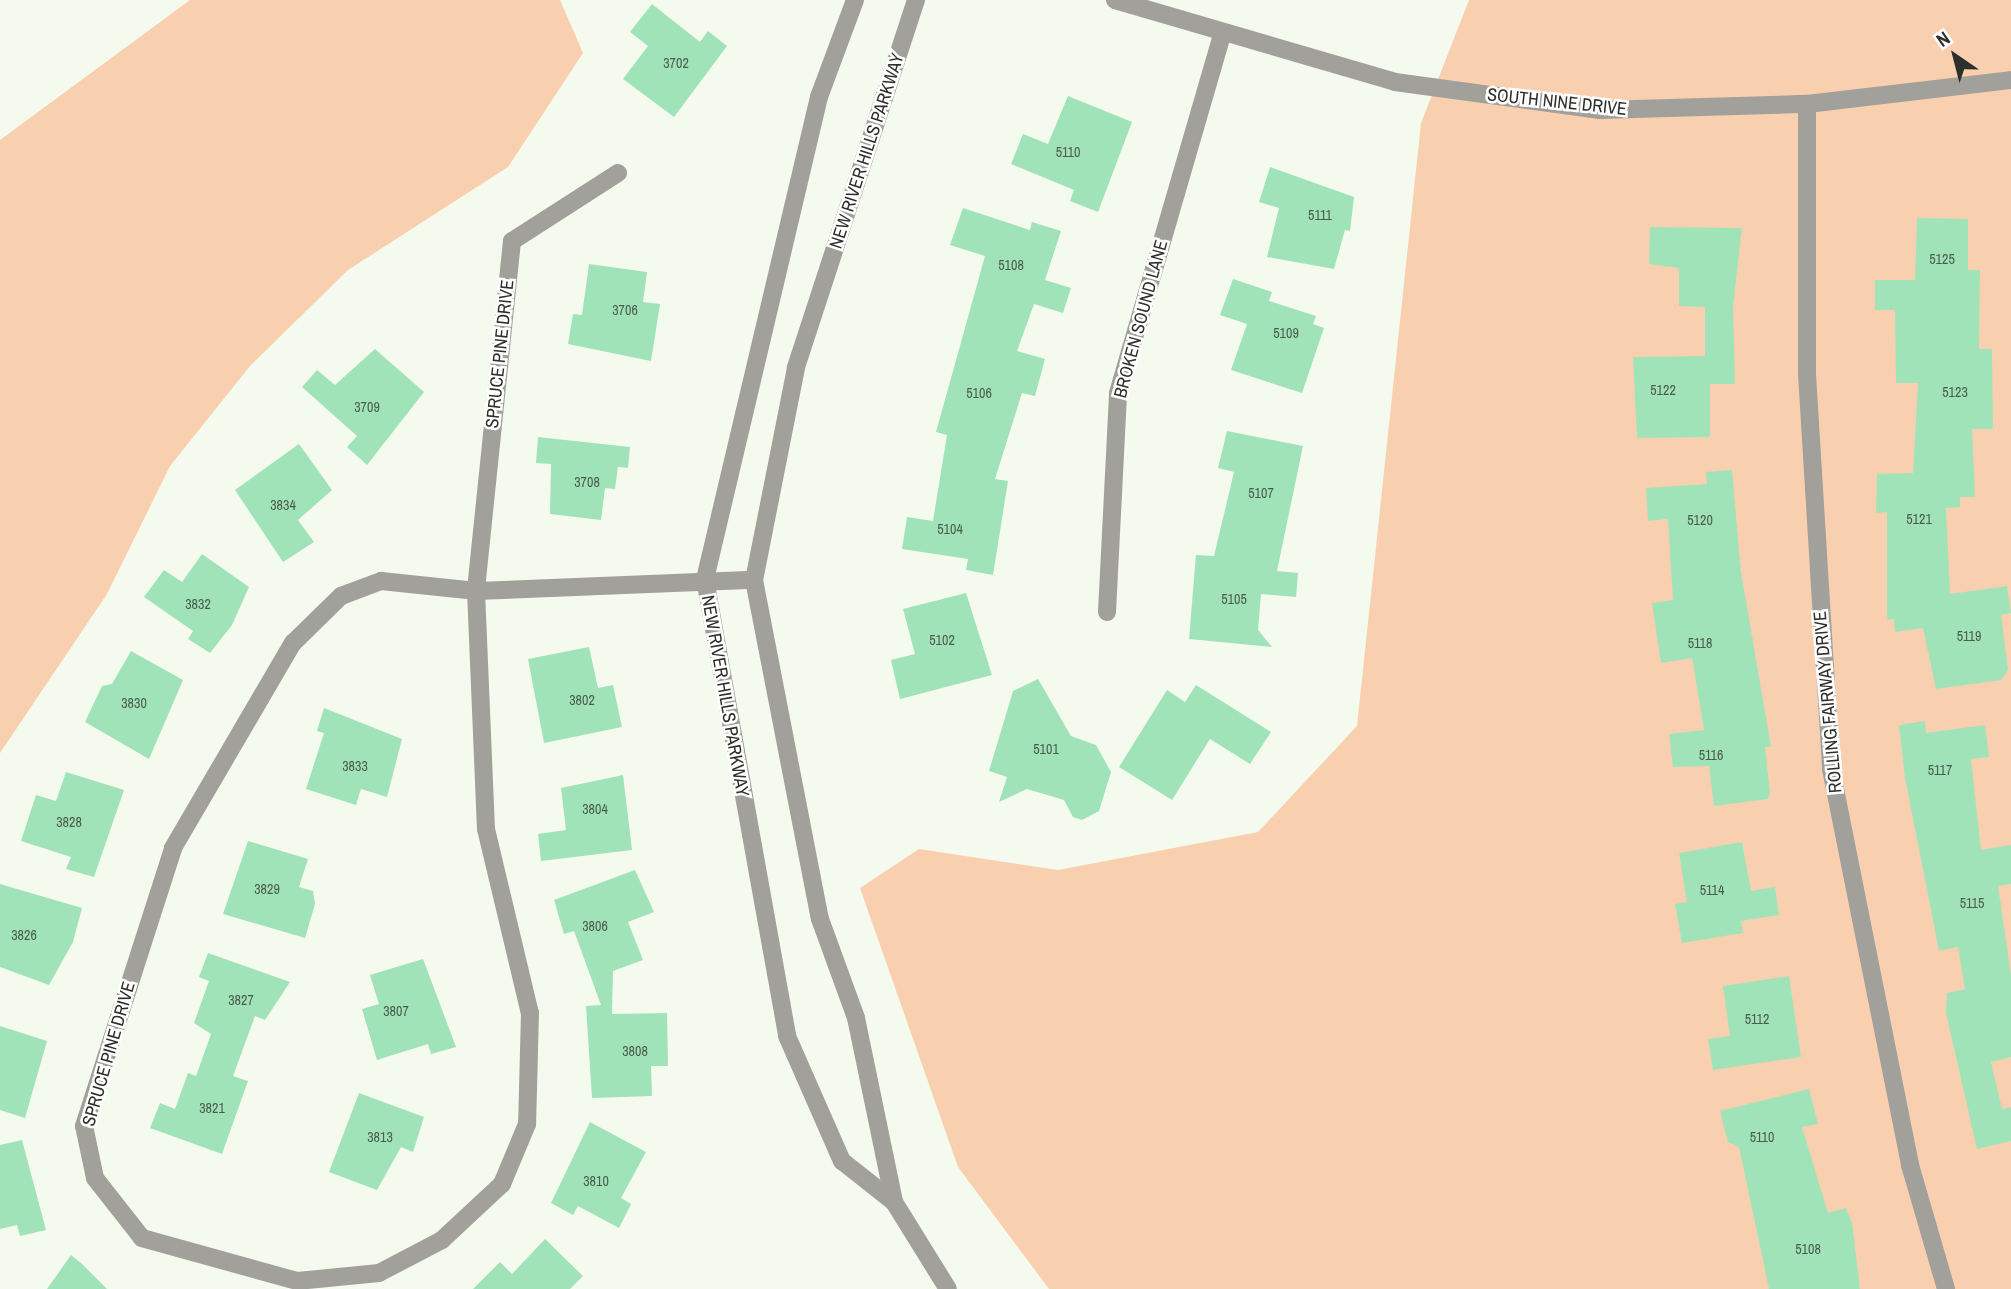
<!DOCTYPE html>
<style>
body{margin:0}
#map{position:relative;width:2011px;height:1289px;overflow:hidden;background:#f5faee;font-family:"Archivo Narrow",sans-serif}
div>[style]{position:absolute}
.green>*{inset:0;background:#f9d0af}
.building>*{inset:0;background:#a1e3b9}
.minor>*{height:18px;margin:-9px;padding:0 9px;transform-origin:9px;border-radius:9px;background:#a2a09b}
.tertiary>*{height:18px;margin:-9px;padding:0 9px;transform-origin:9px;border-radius:9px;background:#a2a09b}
span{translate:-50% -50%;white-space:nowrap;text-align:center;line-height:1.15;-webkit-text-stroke:5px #fff;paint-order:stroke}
.number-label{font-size:14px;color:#4a5c4e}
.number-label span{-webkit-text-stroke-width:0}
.street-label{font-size:18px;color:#2d2f2a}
.north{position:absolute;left:1920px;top:21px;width:70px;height:70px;-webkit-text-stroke:5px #fff;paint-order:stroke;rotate:325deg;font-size:19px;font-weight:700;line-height:28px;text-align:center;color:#2d2f2a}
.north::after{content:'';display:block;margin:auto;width:24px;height:32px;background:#2d2f2a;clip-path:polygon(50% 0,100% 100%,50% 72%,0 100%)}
</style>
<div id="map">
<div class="green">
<i style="clip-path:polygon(190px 0,560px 0,583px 53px,508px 167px,348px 270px,250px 366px,170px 466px,107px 594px,0 753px,0 140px)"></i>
<i style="clip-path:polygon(1469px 0,2011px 0,2011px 1289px,1049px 1289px,958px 1167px,860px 888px,919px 849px,1058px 870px,1258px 832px,1357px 726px,1421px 123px)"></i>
</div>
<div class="building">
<i style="clip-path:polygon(652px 4px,700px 42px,708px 31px,727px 46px,674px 117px,623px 79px,648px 46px,630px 32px)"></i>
<i style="clip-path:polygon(1068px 96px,1132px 122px,1098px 212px,1070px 201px,1074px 190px,1011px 164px,1023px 134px,1048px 144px)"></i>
<i style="clip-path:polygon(1270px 167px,1354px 197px,1350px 231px,1345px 230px,1334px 269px,1267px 257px,1279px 208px,1259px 202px)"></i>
<i style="clip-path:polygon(963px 208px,1030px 230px,1032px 222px,1061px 231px,1045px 280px,1071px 288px,1063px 313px,1034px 304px,1017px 351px,1045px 359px,1035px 396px,1022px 393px,995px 479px,1008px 481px,993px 575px,966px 570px,968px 559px,902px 549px,907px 517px,933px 521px,947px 435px,936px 432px,985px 256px,950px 245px)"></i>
<i style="clip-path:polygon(1917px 218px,1968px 219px,1968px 270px,1980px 270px,1979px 349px,1992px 349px,1993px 429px,1972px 429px,1975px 497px,1960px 497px,1960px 507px,1946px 508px,1950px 594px,2007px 586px,2011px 613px,2001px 615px,2008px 670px,2001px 680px,1936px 689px,1923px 628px,1895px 632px,1894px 619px,1887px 620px,1887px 512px,1876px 513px,1877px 474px,1913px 473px,1918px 383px,1896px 383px,1895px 310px,1875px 310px,1875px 280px,1915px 280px)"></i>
<i style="clip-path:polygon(1650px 227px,1742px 228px,1733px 307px,1735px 384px,1710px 384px,1710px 437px,1637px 438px,1633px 357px,1705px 356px,1705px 307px,1679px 306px,1679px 268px,1649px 264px)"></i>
<i style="clip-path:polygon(589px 264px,647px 272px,643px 302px,660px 304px,651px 361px,568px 344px,573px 314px,582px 315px)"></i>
<i style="clip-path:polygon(1233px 279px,1272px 292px,1269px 301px,1316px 316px,1313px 324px,1324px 328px,1302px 393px,1231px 370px,1247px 324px,1220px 315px)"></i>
<i style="clip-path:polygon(375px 349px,424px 392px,367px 465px,347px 447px,357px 436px,302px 387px,317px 370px,335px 385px)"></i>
<i style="clip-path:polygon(1227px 431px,1303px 446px,1277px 571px,1298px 573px,1296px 597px,1261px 594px,1258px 630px,1272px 647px,1189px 639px,1196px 555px,1214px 556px,1234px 472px,1218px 468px)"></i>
<i style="clip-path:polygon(538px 437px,630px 447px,628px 468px,618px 467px,615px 489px,605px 488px,601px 520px,550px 514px,551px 464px,536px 463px)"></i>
<i style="clip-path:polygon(299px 444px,332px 490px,298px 520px,314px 542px,283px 562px,235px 490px)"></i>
<i style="clip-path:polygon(1732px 470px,1741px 572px,1771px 747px,1765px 747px,1770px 793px,1768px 799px,1714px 806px,1709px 766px,1673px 767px,1669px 734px,1704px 730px,1692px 658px,1661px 663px,1652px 603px,1673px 600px,1668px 519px,1648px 521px,1646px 488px,1707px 484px,1706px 472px)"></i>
<i style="clip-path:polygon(202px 554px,249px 587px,232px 625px,210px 653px,188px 639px,193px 631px,144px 597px,164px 570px,182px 582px)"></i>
<i style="clip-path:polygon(966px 593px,992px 675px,900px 699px,891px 660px,915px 654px,903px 609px)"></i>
<i style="clip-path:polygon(589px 647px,598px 688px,613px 685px,622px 727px,544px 743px,528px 659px)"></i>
<i style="clip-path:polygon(131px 651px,183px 680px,149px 759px,85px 722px,102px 686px,112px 684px)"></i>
<i style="clip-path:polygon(1038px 679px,1071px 736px,1096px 745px,1111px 772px,1099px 811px,1082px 820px,1073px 817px,1064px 800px,1027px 789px,999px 802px,1007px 777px,989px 771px,1013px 691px)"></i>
<i style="clip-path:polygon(1196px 685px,1271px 732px,1250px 764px,1210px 739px,1172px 800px,1119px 767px,1167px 690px,1185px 702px)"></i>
<i style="clip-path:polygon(324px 708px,402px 739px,387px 797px,361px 789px,356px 805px,306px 789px,324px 733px,317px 731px)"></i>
<i style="clip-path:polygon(1925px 721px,1926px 733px,1985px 725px,1989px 757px,1971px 759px,1981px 850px,2011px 845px,2011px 884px,1998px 886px,2011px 975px,2011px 1057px,1991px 1062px,2002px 1109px,2011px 1107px,2011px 1141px,1977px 1149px,1946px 1013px,1947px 993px,1965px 989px,1958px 947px,1939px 951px,1905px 778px,1899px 725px)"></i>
<i style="clip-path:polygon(66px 772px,124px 790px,94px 877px,66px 869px,71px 857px,21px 841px,36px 795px,56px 801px)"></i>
<i style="clip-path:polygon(623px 775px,632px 850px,541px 861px,538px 834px,566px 830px,561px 788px)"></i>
<i style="clip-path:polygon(248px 841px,308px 859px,299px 887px,313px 891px,315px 904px,305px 938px,223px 914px)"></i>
<i style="clip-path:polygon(1742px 842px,1751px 891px,1775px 887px,1779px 915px,1741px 921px,1743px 933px,1682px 943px,1675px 904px,1687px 902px,1679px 853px)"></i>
<i style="clip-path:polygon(635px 870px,654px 912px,628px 922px,643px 960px,613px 971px,612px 1014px,667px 1013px,668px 1066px,651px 1066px,652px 1096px,592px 1098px,586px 1006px,601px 1005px,574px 931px,564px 934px,554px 900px)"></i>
<i style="clip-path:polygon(0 884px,82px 908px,73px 942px,49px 985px,0 967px)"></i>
<i style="clip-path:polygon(208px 953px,290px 982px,265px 1020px,255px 1016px,233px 1076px,248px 1081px,222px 1154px,150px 1128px,160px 1103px,175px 1109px,188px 1073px,196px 1076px,211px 1034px,194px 1023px,209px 981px,199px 977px)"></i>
<i style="clip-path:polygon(423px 959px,456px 1047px,431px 1054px,428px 1044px,377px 1060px,362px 1009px,379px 1004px,370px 975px)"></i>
<i style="clip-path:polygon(1789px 976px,1801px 1057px,1713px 1070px,1708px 1039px,1730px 1036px,1723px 986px)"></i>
<i style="clip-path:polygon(0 1026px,47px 1041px,25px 1118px,0 1110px)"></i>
<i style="clip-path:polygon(1809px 1089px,1818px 1124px,1802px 1127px,1828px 1213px,1846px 1208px,1852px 1223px,1860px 1289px,1769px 1289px,1739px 1147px,1728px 1142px,1720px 1111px)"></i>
<i style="clip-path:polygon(359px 1093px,424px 1117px,413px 1152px,401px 1147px,377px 1190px,329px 1172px)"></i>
<i style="clip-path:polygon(590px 1122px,646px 1152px,621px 1198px,631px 1204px,619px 1228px,578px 1206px,573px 1215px,551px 1203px)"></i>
<i style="clip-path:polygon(22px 1140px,46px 1230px,20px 1236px,17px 1225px,0 1229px,0 1145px)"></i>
<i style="clip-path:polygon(545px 1239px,583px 1276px,570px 1289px,473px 1289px,500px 1262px,512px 1274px)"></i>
<i style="clip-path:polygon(71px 1255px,81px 1263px,107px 1289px,47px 1289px)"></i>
</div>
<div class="minor">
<i style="left:1115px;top:0;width:292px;rotate:16.3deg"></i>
<i style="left:1395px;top:82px;width:207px;rotate:7.8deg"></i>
<i style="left:1600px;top:110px;width:207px;rotate:-1.7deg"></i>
<i style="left:1807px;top:104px;width:205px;rotate:-6.7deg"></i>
<i style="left:1807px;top:104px;width:270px;rotate:90deg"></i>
<i style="left:1807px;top:374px;width:396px;rotate:86.5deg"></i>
<i style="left:1831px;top:769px;width:404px;rotate:78.7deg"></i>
<i style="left:1910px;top:1165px;width:129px;rotate:73.8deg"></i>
<i style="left:618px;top:173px;width:126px;rotate:147.3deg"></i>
<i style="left:512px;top:241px;width:352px;rotate:95.9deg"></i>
<i style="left:476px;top:591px;width:278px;rotate:-2.3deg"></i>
<i style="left:381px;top:581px;width:96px;rotate:6deg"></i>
<i style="left:476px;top:591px;width:238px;rotate:87.6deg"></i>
<i style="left:486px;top:829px;width:189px;rotate:76.6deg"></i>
<i style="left:530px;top:1013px;width:111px;rotate:91.5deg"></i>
<i style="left:527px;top:1124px;width:65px;rotate:112.6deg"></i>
<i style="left:502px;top:1184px;width:82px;rotate:137deg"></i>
<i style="left:442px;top:1240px;width:71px;rotate:152.4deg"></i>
<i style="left:379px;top:1273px;width:82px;rotate:174.4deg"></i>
<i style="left:297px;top:1281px;width:161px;rotate:-164.5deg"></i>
<i style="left:142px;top:1238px;width:76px;rotate:-128.1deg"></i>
<i style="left:95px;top:1178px;width:53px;rotate:-101.9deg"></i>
<i style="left:84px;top:1126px;width:292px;rotate:-72.2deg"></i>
<i style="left:173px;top:848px;width:238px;rotate:-59.7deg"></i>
<i style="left:293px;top:643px;width:67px;rotate:-44.4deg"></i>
<i style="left:341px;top:596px;width:43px;rotate:-20.6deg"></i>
<i style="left:1107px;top:612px;width:219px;rotate:-87.1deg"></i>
<i style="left:1118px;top:393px;width:374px;rotate:-73.8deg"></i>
</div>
<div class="tertiary">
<i style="left:855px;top:0;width:103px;rotate:110.4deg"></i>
<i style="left:819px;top:97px;width:495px;rotate:103.3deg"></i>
<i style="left:705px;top:579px;width:464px;rotate:79.8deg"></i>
<i style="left:787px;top:1036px;width:137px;rotate:66.3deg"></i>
<i style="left:842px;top:1161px;width:66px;rotate:38.3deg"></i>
<i style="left:916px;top:0;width:387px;rotate:108.1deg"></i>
<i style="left:796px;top:368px;width:216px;rotate:101.2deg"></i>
<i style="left:754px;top:580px;width:345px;rotate:79deg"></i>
<i style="left:820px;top:919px;width:105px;rotate:70deg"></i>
<i style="left:856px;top:1018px;width:188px;rotate:78.3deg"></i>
<i style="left:894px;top:1202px;width:102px;rotate:58.2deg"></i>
</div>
<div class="number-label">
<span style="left:676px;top:63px">3702</span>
<span style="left:1068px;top:152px">5110</span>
<span style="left:1320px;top:215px">5111</span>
<span style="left:1942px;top:259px">5125</span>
<span style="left:1011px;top:265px">5108</span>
<span style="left:625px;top:310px">3706</span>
<span style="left:1286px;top:333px">5109</span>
<span style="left:1663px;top:390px">5122</span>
<span style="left:1955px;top:392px">5123</span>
<span style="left:979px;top:393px">5106</span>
<span style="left:367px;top:407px">3709</span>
<span style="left:587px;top:482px">3708</span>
<span style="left:1261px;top:493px">5107</span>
<span style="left:283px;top:505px">3834</span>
<span style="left:1919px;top:519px">5121</span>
<span style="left:1700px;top:520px">5120</span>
<span style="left:950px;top:529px">5104</span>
<span style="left:1234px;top:599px">5105</span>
<span style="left:198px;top:604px">3832</span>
<span style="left:1969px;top:636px">5119</span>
<span style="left:942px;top:640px">5102</span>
<span style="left:1700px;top:643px">5118</span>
<span style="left:582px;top:700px">3802</span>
<span style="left:134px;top:703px">3830</span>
<span style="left:1046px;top:749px">5101</span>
<span style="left:1711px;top:755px">5116</span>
<span style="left:355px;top:766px">3833</span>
<span style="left:1940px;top:770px">5117</span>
<span style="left:595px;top:809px">3804</span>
<span style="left:69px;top:822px">3828</span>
<span style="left:267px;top:889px">3829</span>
<span style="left:1712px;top:890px">5114</span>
<span style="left:1972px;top:903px">5115</span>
<span style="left:595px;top:926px">3806</span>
<span style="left:24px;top:935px">3826</span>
<span style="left:241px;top:1000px">3827</span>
<span style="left:396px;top:1011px">3807</span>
<span style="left:1757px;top:1019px">5112</span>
<span style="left:635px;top:1051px">3808</span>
<span style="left:212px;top:1108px">3821</span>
<span style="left:380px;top:1137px">3813</span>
<span style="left:1762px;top:1137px">5110</span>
<span style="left:596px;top:1181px">3810</span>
<span style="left:1808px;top:1249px">5108</span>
</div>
<div class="street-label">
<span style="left:1557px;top:102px;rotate:6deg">SOUTH NINE DRIVE</span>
<span style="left:867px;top:151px;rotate:-72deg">NEW RIVER HILLS PARKWAY</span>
<span style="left:1141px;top:319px;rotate:-75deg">BROKEN SOUND LANE</span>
<span style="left:500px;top:354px;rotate:-84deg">SPRUCE PINE DRIVE</span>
<span style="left:725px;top:696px;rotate:80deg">NEW RIVER HILLS PARKWAY</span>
<span style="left:1828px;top:702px;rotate:-95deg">ROLLING FAIRWAY DRIVE</span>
<span style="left:109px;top:1054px;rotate:-74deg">SPRUCE PINE DRIVE</span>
</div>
<div class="north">N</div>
</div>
